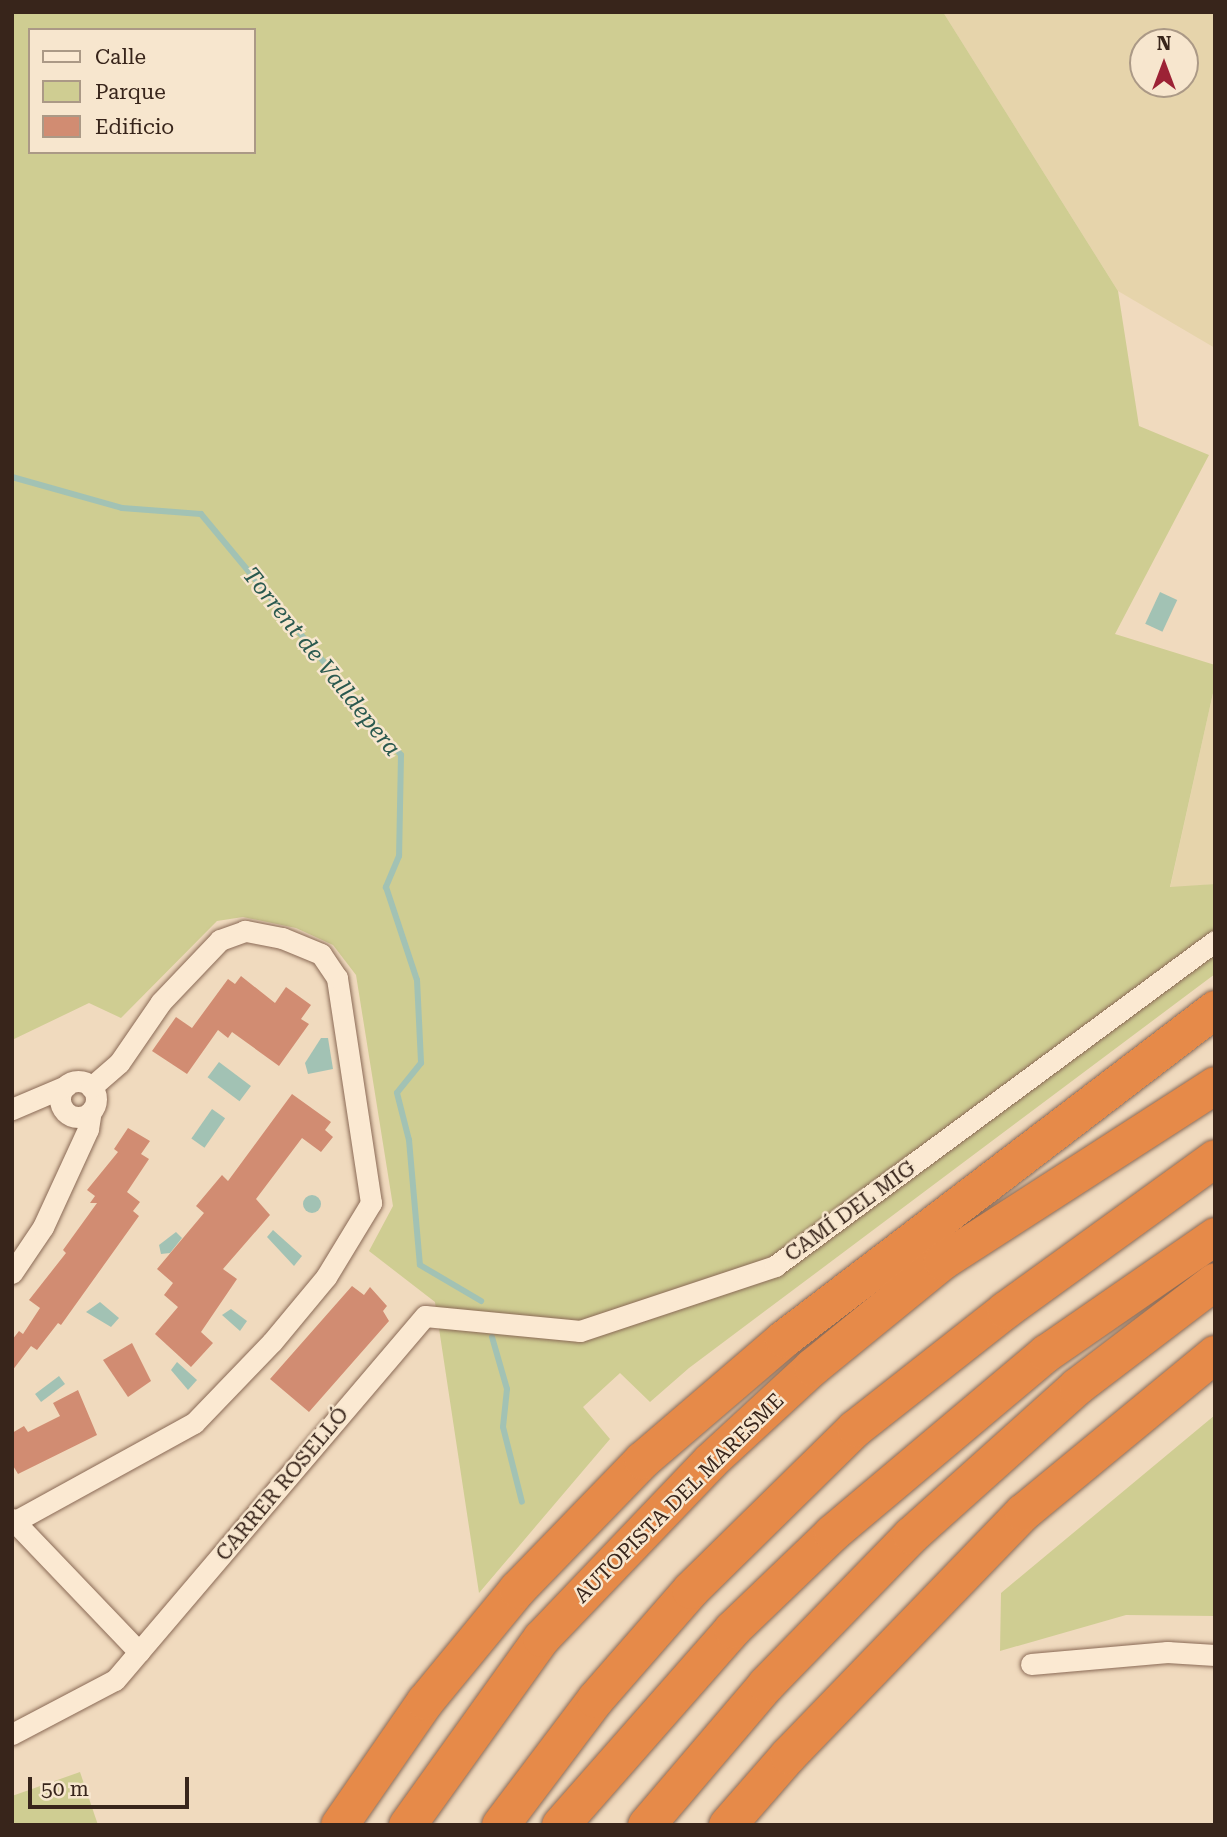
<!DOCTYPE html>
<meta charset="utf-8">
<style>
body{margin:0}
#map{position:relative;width:1227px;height:1837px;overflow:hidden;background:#f0dabe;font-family:"Roboto Serif",serif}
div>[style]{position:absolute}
.farmland>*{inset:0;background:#e6d4ab}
.green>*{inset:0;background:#cfcd92}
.water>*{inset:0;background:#a2c2b4;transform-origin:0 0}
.round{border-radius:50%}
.stream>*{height:6px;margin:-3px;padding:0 3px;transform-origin:3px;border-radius:3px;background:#a2c2b4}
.building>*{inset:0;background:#d18c72}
.roads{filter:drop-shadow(0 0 2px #8a6a56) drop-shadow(0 0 2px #8a6a56)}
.minor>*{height:21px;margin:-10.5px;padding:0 10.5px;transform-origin:10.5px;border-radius:10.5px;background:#fbe9d2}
.minor>.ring{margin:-10.5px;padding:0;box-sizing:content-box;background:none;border:21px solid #fbe9d2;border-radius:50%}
.motorway>*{height:37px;margin:-18.5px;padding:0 18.5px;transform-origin:18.5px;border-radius:18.5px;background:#e68a49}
span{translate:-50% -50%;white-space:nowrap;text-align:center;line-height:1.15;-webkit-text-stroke:5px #f7e6ce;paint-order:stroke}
.street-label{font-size:21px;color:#38251b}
.water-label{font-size:23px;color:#2a594f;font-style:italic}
.frame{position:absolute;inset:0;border:14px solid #38251b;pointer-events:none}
.legend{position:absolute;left:28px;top:28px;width:228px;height:126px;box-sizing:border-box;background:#f7e6ce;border:2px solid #ab9986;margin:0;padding:9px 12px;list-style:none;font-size:21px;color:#38251b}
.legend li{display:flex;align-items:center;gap:14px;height:35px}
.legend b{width:35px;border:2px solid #ab9986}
.north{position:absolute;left:1129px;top:28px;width:70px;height:70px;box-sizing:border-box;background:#f7e6ce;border:2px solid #ab9986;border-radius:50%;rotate:0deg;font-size:19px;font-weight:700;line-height:28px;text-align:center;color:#38251b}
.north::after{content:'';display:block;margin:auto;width:24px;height:32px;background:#9c2235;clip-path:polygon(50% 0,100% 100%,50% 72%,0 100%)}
.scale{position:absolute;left:28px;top:1777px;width:161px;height:32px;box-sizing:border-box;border:4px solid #38251b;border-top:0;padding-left:9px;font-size:21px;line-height:24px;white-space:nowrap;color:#38251b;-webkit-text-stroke:5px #f7e6ce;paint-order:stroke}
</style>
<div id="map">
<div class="farmland">
<i style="clip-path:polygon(evenodd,943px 12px,1215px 12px,1215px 348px,1118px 291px,943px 12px,1143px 42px,1185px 42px,1185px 84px,1143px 84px,1143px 42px)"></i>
<i style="clip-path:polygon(1215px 684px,1215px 884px,1170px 888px)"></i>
</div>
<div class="green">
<i style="clip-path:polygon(evenodd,12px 12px,943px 12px,1118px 291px,1139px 426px,1209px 455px,1115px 634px,1215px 665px,1215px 684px,1170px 887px,1215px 884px,1215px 974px,689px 1368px,650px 1402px,620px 1373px,583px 1407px,610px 1439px,479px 1593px,435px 1302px,369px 1251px,393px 1206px,356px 975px,333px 945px,296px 928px,243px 917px,217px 921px,121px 1018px,89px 1003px,12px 1040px,12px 12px,30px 30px,254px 30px,254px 152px,30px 152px,30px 30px)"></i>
<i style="clip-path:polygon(1215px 1415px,1215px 1616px,1126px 1615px,1000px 1651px,1001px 1593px)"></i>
<i style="clip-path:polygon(80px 1772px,98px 1825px,12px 1825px,12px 1796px)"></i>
</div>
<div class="water">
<i style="left:1160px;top:592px;width:19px;height:35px;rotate:25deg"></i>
<i style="clip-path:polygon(321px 1038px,328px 1038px,333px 1069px,308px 1074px,305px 1063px)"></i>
<i style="left:219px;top:1062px;width:40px;height:19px;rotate:37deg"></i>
<i style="left:212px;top:1109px;width:16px;height:36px;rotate:35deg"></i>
<i class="round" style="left:303px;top:1195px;width:18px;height:18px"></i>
<i style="clip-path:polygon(273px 1230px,302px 1256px,294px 1266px,267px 1237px)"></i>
<i style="clip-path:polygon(176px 1232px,182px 1238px,170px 1253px,161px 1254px,159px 1245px)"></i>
<i style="clip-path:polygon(100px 1302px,119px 1318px,111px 1327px,86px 1312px)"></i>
<i style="clip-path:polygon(231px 1309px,247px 1321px,240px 1331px,222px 1315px)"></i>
<i style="clip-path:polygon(177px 1362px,197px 1380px,188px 1390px,171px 1370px)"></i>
<i style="left:59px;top:1376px;width:10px;height:30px;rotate:53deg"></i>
</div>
<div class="stream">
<i style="left:12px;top:477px;width:114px;rotate:15.7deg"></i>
<i style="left:122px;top:508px;width:79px;rotate:4.3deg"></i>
<i style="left:201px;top:514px;width:313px;rotate:50.3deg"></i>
<i style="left:401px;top:755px;width:101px;rotate:91.1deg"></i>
<i style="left:399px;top:856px;width:34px;rotate:113deg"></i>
<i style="left:386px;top:887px;width:98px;rotate:71.6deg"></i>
<i style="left:417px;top:980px;width:83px;rotate:87.2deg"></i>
<i style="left:421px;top:1063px;width:38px;rotate:129deg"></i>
<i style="left:397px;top:1093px;width:49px;rotate:75.7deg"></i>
<i style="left:409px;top:1140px;width:125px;rotate:85deg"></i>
<i style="left:420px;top:1265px;width:71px;rotate:30.5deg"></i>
<i style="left:492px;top:1337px;width:54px;rotate:73.9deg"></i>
<i style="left:507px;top:1389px;width:38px;rotate:96deg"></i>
<i style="left:503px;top:1427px;width:77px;rotate:75.8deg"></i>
</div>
<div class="building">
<i style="clip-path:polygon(241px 976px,275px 1003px,286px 987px,311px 1005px,301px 1019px,309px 1024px,279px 1066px,232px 1032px,228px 1038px,218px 1030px,187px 1074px,152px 1051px,176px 1017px,192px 1028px,228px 979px,235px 984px)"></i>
<i style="clip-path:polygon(292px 1094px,331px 1122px,325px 1130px,333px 1137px,321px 1152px,302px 1138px,256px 1199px,270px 1215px,223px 1269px,237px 1279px,201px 1332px,213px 1343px,191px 1367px,155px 1334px,178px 1307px,164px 1295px,173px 1283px,157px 1269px,204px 1213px,196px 1206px,222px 1175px,228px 1181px)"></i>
<i style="clip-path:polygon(128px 1128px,150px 1141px,141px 1154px,149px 1159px,127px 1192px,140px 1202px,133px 1211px,139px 1216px,61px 1325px,58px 1323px,37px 1350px,31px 1346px,12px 1371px,12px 1340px,19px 1331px,23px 1334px,40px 1308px,29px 1300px,66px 1253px,63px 1250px,97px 1203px,90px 1203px,95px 1196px,87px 1190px,118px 1152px,114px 1149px)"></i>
<i style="clip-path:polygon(352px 1286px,364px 1295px,370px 1287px,387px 1306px,383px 1311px,389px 1321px,309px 1412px,270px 1379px)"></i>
<i style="clip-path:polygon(132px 1343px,151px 1381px,128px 1397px,103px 1360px)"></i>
<i style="clip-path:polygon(78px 1390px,97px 1435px,18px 1474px,12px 1464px,12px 1433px,24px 1426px,28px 1432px,60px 1416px,53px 1403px)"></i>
</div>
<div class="roads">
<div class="minor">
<i class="ring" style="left:60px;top:1081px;width:15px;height:15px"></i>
<i style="left:12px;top:1109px;width:59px;rotate:-23.1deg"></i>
<i style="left:12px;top:1273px;width:55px;rotate:-56deg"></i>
<i style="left:43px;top:1227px;width:108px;rotate:-65.3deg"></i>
<i style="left:88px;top:1129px;width:18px;rotate:-81deg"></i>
<i style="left:12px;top:1519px;width:184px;rotate:46.3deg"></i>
<i style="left:12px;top:1523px;width:208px;rotate:-28.8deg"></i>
<i style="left:194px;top:1423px;width:112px;rotate:-46.1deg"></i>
<i style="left:272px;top:1342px;width:85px;rotate:-50.3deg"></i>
<i style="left:326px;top:1277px;width:87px;rotate:-58.7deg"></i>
<i style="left:371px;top:1203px;width:228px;rotate:-98.6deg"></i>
<i style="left:337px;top:978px;width:29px;rotate:-124deg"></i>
<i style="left:321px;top:954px;width:42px;rotate:-157.7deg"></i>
<i style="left:282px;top:938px;width:38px;rotate:-169deg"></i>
<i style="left:245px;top:931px;width:27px;rotate:160deg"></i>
<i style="left:220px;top:940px;width:86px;rotate:133.6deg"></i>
<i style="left:161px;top:1002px;width:74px;rotate:124.5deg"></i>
<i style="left:119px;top:1063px;width:37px;rotate:139deg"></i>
<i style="left:1031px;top:1664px;width:137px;rotate:-5deg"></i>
<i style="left:1167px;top:1652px;width:48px;rotate:3.6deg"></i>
<i style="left:12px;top:1734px;width:116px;rotate:-27.7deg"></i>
<i style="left:115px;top:1680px;width:478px;rotate:-49.6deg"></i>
<i style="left:425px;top:1316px;width:156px;rotate:5.5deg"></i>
<i style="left:580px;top:1331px;width:206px;rotate:-18.4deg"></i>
<i style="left:775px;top:1266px;width:547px;rotate:-36.45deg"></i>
</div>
<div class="motorway">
<i style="left:339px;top:1825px;width:151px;rotate:-55.3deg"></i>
<i style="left:425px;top:1701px;width:145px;rotate:-50.6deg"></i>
<i style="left:517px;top:1589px;width:180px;rotate:-45.9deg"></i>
<i style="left:642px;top:1460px;width:186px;rotate:-40.6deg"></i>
<i style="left:783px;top:1339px;width:544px;rotate:-37.38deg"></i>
<i style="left:407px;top:1825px;width:230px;rotate:-54.4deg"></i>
<i style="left:541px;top:1638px;width:245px;rotate:-46.3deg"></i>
<i style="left:710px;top:1461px;width:139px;rotate:-42.7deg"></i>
<i style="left:812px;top:1367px;width:168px;rotate:-39.2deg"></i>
<i style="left:942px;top:1261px;width:325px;rotate:-32.8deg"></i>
<i style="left:500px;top:1825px;width:158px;rotate:-53deg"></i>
<i style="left:595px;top:1699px;width:145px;rotate:-48.9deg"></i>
<i style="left:690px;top:1590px;width:231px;rotate:-44.5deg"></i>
<i style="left:855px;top:1428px;width:191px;rotate:-38.2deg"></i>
<i style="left:1005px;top:1310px;width:259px;rotate:-35.9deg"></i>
<i style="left:560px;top:1825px;width:261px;rotate:-48.7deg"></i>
<i style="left:732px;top:1629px;width:139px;rotate:-43.8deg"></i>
<i style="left:832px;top:1533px;width:280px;rotate:-40.1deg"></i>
<i style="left:1046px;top:1353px;width:206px;rotate:-34.7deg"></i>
<i style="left:646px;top:1825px;width:185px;rotate:-49.6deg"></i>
<i style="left:766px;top:1684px;width:208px;rotate:-45.8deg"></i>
<i style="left:911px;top:1535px;width:223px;rotate:-41.9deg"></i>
<i style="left:1077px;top:1386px;width:173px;rotate:-37.3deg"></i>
<i style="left:727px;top:1825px;width:93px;rotate:-48.9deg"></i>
<i style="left:788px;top:1755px;width:338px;rotate:-46deg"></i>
<i style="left:1023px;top:1512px;width:249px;rotate:-39.5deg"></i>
</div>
</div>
<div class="street-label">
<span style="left:850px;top:1211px;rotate:-36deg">CAMÍ DEL MIG</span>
<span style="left:282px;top:1484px;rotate:-50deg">CARRER ROSELLÓ</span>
<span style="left:679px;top:1498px;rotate:-45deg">AUTOPISTA DEL MARESME</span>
</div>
<div class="water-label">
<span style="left:321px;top:662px;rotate:51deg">Torrent de Valldepera</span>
</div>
<div class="frame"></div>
<ul class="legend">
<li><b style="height:9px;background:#fbe9d2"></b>Calle</li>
<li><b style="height:19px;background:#cfcd92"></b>Parque</li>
<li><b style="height:19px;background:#d18c72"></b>Edificio</li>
</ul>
<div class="north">N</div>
<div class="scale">50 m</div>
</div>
